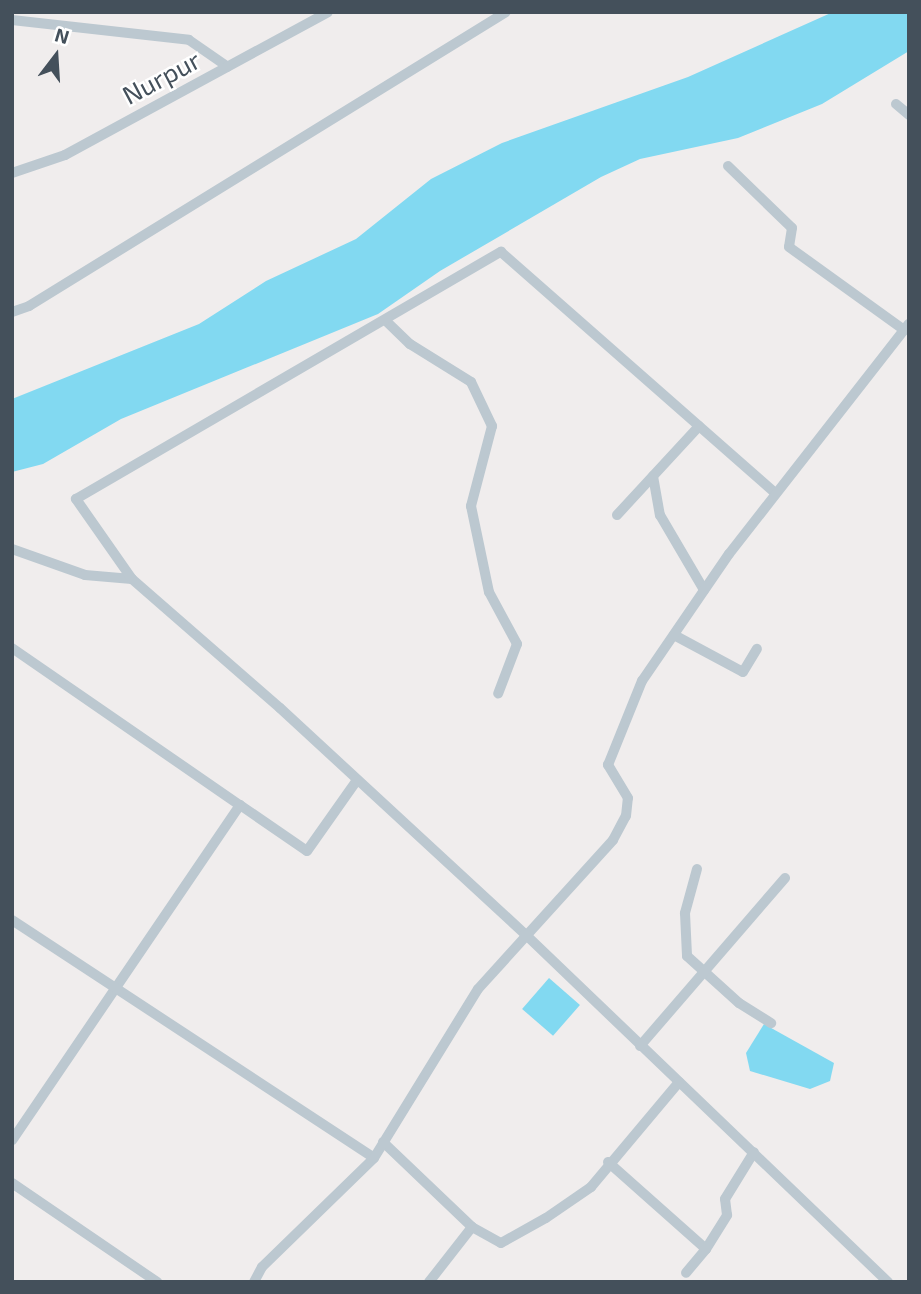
<!DOCTYPE html>
<style>
body{margin:0}
#map{position:relative;width:921px;height:1294px;overflow:hidden;background:#f0eded;font-family:"Exo 2",sans-serif}
div>[style]{position:absolute}
.water>*{inset:0;background:#82d9f1;transform-origin:0 0}
.minor>*{height:10px;margin:-5px;padding:0 5px;transform-origin:5px;border-radius:5px;background:#bcc8d0}
span{translate:-50% -50%;white-space:nowrap;text-align:center;line-height:1.15;-webkit-text-stroke:5px #fff;paint-order:stroke}
.street-label{font-size:26px;color:#44505b}
.frame{position:absolute;inset:0;border:14px solid #44505b;pointer-events:none}
.north{position:absolute;left:21px;top:21px;width:70px;height:70px;-webkit-text-stroke:5px #fff;paint-order:stroke;rotate:17deg;font-size:19px;font-weight:700;line-height:28px;text-align:center;color:#44505b}
.north::after{content:'';display:block;margin:auto;width:24px;height:32px;background:#44505b;clip-path:polygon(50% 0,100% 100%,50% 72%,0 100%)}
</style>
<div id="map">
<div class="water">
<i style="clip-path:polygon(833px 12px,909px 12px,909px 51px,822px 104px,738px 138px,640px 159px,601px 177px,440px 271px,378px 314px,121px 419px,43px 464px,12px 472px,12px 399px,199px 324px,266px 281px,356px 239px,431px 179px,502px 143px,688px 77px)"></i>
<i style="left:549px;top:978px;width:41px;height:41px;rotate:41deg"></i>
<i style="clip-path:polygon(764px 1024px,834px 1063px,830px 1081px,810px 1089px,750px 1071px,746px 1053px)"></i>
</div>
<div class="minor">
<i style="left:12px;top:20px;width:178px;rotate:6.4deg"></i>
<i style="left:189px;top:40px;width:47px;rotate:34.7deg"></i>
<i style="left:896px;top:104px;width:17px;rotate:40deg"></i>
<i style="left:728px;top:166px;width:89px;rotate:44.1deg"></i>
<i style="left:792px;top:228px;width:19px;rotate:99deg"></i>
<i style="left:789px;top:247px;width:142px;rotate:35.8deg"></i>
<i style="left:12px;top:173px;width:56px;rotate:-18.8deg"></i>
<i style="left:65px;top:155px;width:299px;rotate:-28.5deg"></i>
<i style="left:12px;top:312px;width:18px;rotate:-19deg"></i>
<i style="left:29px;top:306px;width:560px;rotate:-31.65deg"></i>
<i style="left:385px;top:320px;width:35px;rotate:44deg"></i>
<i style="left:410px;top:344px;width:72px;rotate:31.9deg"></i>
<i style="left:471px;top:382px;width:49px;rotate:64.5deg"></i>
<i style="left:492px;top:426px;width:83px;rotate:104.7deg"></i>
<i style="left:471px;top:506px;width:88px;rotate:78.2deg"></i>
<i style="left:489px;top:592px;width:59px;rotate:61.7deg"></i>
<i style="left:517px;top:644px;width:53px;rotate:110.8deg"></i>
<i style="left:653px;top:476px;width:40px;rotate:80deg"></i>
<i style="left:660px;top:515px;width:87px;rotate:59.6deg"></i>
<i style="left:617px;top:515px;width:121px;rotate:-47.3deg"></i>
<i style="left:12px;top:549px;width:77px;rotate:19.6deg"></i>
<i style="left:85px;top:575px;width:47px;rotate:4.9deg"></i>
<i style="left:132px;top:579px;width:196px;rotate:41.1deg"></i>
<i style="left:280px;top:708px;width:333px;rotate:42.7deg"></i>
<i style="left:525px;top:934px;width:503px;rotate:43.79deg"></i>
<i style="left:132px;top:579px;width:98px;rotate:-125deg"></i>
<i style="left:76px;top:499px;width:492px;rotate:-30.2deg"></i>
<i style="left:501px;top:252px;width:365px;rotate:41.3deg"></i>
<i style="left:674px;top:635px;width:78px;rotate:28.2deg"></i>
<i style="left:743px;top:672px;width:27px;rotate:-59deg"></i>
<i style="left:12px;top:648px;width:277px;rotate:34.6deg"></i>
<i style="left:240px;top:805px;width:405px;rotate:124.2deg"></i>
<i style="left:240px;top:805px;width:81px;rotate:34.5deg"></i>
<i style="left:307px;top:851px;width:87px;rotate:-54.8deg"></i>
<i style="left:697px;top:869px;width:46px;rotate:105.3deg"></i>
<i style="left:685px;top:913px;width:43px;rotate:87.3deg"></i>
<i style="left:687px;top:956px;width:70px;rotate:42.1deg"></i>
<i style="left:739px;top:1003px;width:38px;rotate:32deg"></i>
<i style="left:12px;top:920px;width:433px;rotate:33.3deg"></i>
<i style="left:640px;top:1046px;width:222px;rotate:-49.2deg"></i>
<i style="left:383px;top:1142px;width:123px;rotate:43.7deg"></i>
<i style="left:472px;top:1227px;width:70px;rotate:128deg"></i>
<i style="left:608px;top:1162px;width:131px;rotate:41.6deg"></i>
<i style="left:706px;top:1249px;width:31px;rotate:130deg"></i>
<i style="left:12px;top:1183px;width:176px;rotate:34.3deg"></i>
<i style="left:472px;top:1227px;width:33px;rotate:29deg"></i>
<i style="left:501px;top:1243px;width:51px;rotate:-29.1deg"></i>
<i style="left:546px;top:1218px;width:55px;rotate:-34.6deg"></i>
<i style="left:591px;top:1187px;width:137px;rotate:-50deg"></i>
<i style="left:706px;top:1249px;width:40px;rotate:-58deg"></i>
<i style="left:727px;top:1215px;width:16px;rotate:-97deg"></i>
<i style="left:725px;top:1199px;width:55px;rotate:-58.3deg"></i>
<i style="left:254px;top:1282px;width:17px;rotate:-62deg"></i>
<i style="left:262px;top:1267px;width:156px;rotate:-44.2deg"></i>
<i style="left:374px;top:1158px;width:198px;rotate:-58.4deg"></i>
<i style="left:478px;top:989px;width:201px;rotate:-47.8deg"></i>
<i style="left:613px;top:840px;width:27px;rotate:-62deg"></i>
<i style="left:626px;top:816px;width:18px;rotate:-84deg"></i>
<i style="left:628px;top:798px;width:39px;rotate:-121deg"></i>
<i style="left:608px;top:765px;width:91px;rotate:-68deg"></i>
<i style="left:642px;top:681px;width:154px;rotate:-55.6deg"></i>
<i style="left:729px;top:554px;width:292px;rotate:-52deg"></i>
</div>
<div class="street-label">
<span style="left:161px;top:77px;rotate:-28deg">Nurpur</span>
</div>
<div class="frame"></div>
<div class="north">N</div>
</div>
